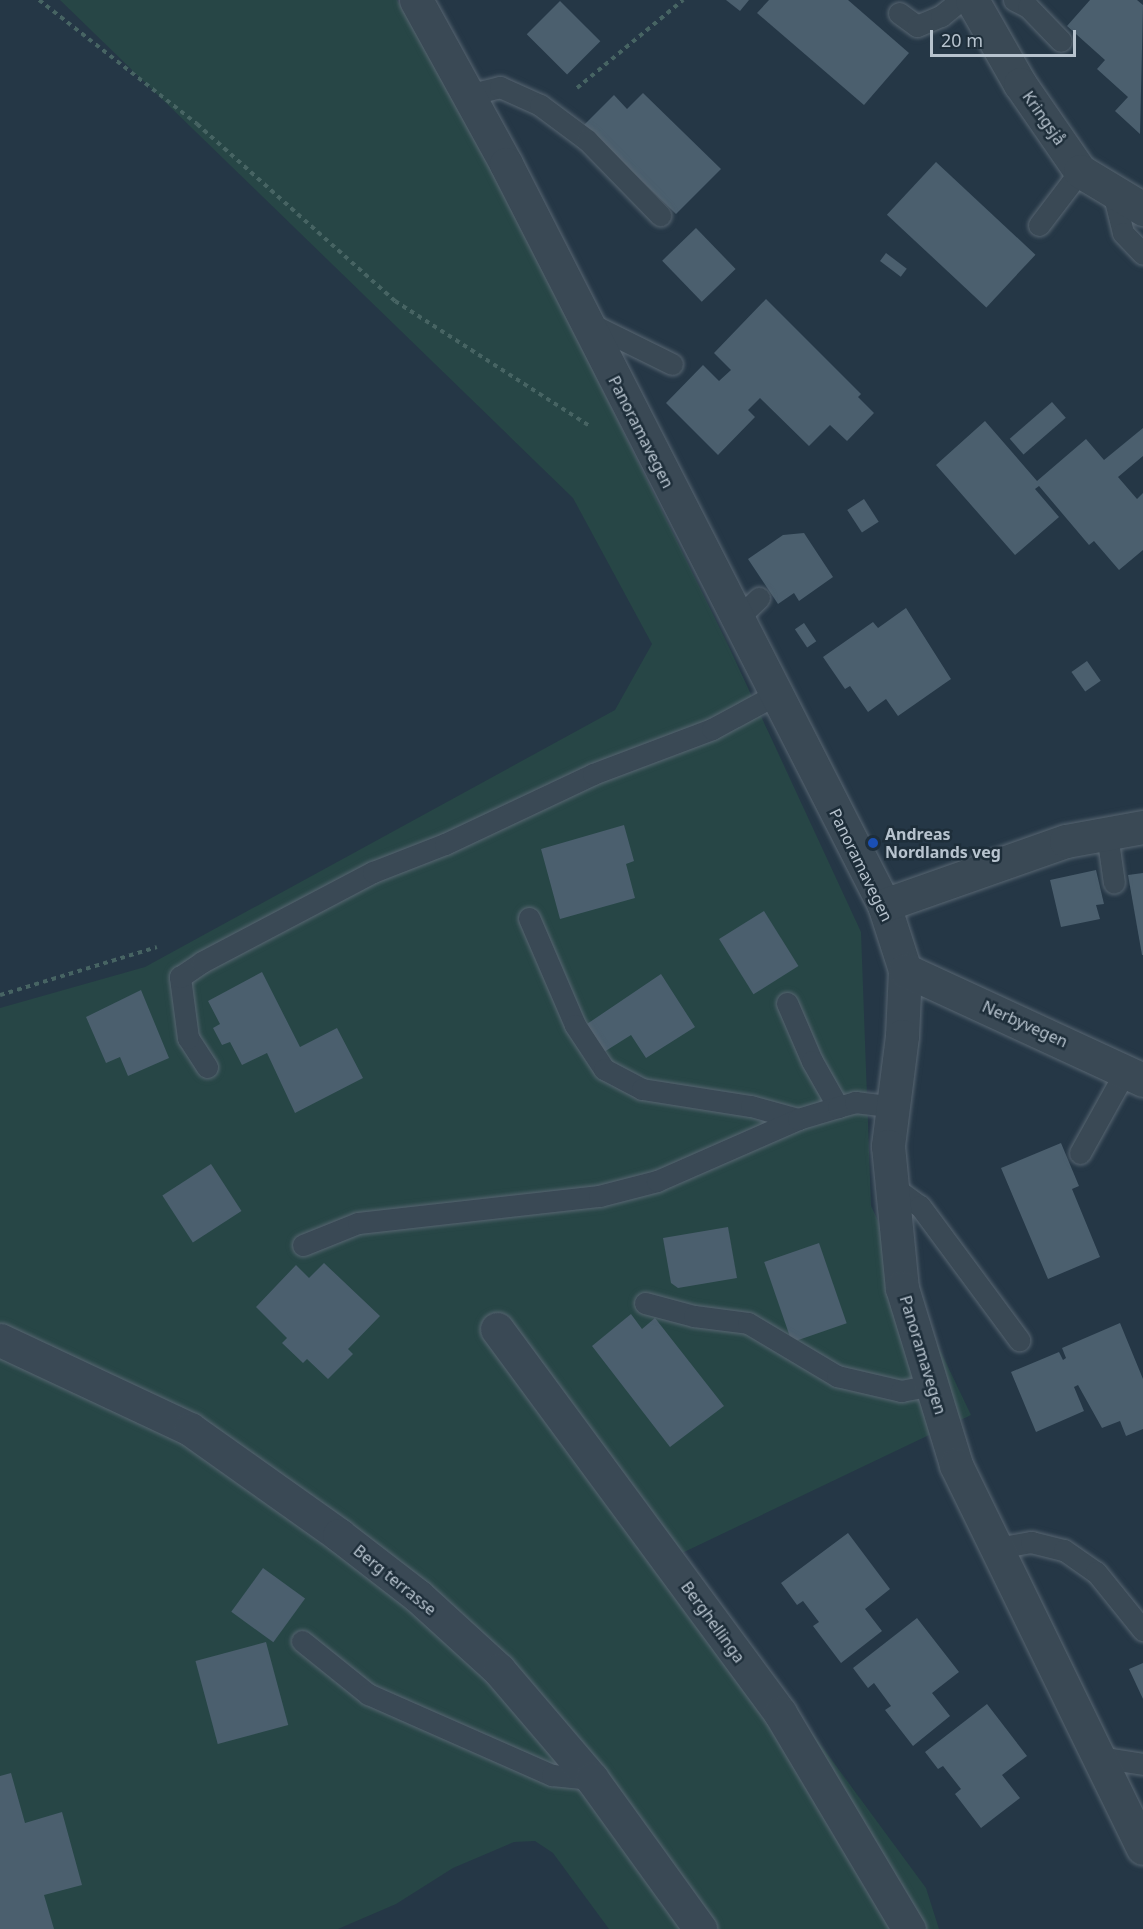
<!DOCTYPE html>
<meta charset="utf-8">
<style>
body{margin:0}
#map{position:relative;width:1143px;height:1929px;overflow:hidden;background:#253746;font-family:"Noto Sans",sans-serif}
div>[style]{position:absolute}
.green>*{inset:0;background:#274646}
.building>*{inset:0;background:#4b5f6e;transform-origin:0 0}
.path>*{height:4px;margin-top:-2px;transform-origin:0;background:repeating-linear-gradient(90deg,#476463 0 4.5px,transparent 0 9px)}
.roads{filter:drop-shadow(0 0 2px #586672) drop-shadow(0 0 2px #586672)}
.service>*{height:21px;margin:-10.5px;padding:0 10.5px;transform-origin:10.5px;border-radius:10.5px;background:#3a4955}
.minor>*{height:33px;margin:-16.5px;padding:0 16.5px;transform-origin:16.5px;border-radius:16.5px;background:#3a4955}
.dots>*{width:16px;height:16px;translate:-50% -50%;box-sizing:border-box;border:3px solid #1e2e3a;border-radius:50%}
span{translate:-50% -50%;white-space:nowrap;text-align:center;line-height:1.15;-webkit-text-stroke:5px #1e2e3a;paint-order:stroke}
.street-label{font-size:16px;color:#b7c3ce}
.poi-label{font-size:16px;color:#b7c3ce;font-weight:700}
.left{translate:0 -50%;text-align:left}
.scale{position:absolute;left:930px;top:30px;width:146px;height:27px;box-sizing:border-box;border:3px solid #b7c3ce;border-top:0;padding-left:8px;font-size:18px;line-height:21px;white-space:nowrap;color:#b7c3ce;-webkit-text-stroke:4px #1e2e3a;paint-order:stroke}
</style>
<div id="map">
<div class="green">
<i style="clip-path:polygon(60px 0,397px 0,466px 112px,729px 647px,861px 932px,871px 1206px,971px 1415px,680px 1554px,926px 1888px,939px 1929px,609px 1929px,553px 1853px,535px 1841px,514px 1842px,453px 1868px,396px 1904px,338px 1929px,0 1929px,0 1008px,145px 967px,615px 710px,652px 644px,573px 498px)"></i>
</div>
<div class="building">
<i style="clip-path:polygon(726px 0,749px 0,740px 11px)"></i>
<i style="clip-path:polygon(769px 0,848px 0,909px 53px,864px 105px,757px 13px)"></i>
<i style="clip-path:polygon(1090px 0,1137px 0,1143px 5px,1140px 134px,1115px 111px,1128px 97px,1097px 69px,1105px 60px,1067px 26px)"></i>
<i style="left:560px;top:1px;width:57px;height:47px;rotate:45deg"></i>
<i style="clip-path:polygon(643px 93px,721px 169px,676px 214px,584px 125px,614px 95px,627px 109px)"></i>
<i style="left:936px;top:162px;width:136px;height:72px;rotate:43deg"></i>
<i style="left:696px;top:228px;width:57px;height:47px;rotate:46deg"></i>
<i style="left:886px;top:253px;width:26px;height:10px;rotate:37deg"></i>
<i style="clip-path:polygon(766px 299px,861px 394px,858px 397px,874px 413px,847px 441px,830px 425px,809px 446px,760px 398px,748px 410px,755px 417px,718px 455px,666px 403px,703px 365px,719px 381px,731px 370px,714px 353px)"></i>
<i style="left:1052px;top:402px;width:21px;height:56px;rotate:49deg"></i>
<i style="clip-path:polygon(985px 421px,1037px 481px,1086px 439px,1104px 460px,1143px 428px,1143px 456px,1118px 477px,1137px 499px,1143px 493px,1143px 550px,1119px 570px,1094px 541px,1089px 545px,1039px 486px,1035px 489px,1059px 517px,1015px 555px,936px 465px)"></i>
<i style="left:864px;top:499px;width:27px;height:20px;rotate:57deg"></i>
<i style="clip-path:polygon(804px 533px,833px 577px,799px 601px,794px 593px,778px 604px,748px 559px,783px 535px)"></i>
<i style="clip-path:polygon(906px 608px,951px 679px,898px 716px,886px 699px,868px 712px,850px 686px,845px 689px,823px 657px,873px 622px,878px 628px)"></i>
<i style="left:804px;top:623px;width:22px;height:11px;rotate:56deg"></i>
<i style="left:1087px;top:661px;width:24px;height:19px;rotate:55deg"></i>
<i style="clip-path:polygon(624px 825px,634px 861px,626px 864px,635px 898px,560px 919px,541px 849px)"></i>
<i style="clip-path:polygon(1096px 870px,1104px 904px,1096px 905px,1100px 919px,1061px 927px,1050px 880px)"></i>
<i style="clip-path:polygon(1143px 873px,1143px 955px,1142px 955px,1128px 875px)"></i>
<i style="left:764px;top:911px;width:65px;height:53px;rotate:58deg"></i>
<i style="clip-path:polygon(262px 972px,300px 1047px,337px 1028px,363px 1078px,295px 1113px,267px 1053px,242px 1065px,230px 1042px,222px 1045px,213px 1028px,220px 1024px,208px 1001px)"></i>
<i style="clip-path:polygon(661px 974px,695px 1027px,646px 1058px,631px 1035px,604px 1052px,587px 1024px)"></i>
<i style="clip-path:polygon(141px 990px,169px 1058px,128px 1076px,120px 1057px,106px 1063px,86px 1017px)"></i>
<i style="clip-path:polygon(1061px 1143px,1079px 1186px,1072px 1189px,1100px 1257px,1048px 1279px,1001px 1168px)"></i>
<i style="left:211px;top:1164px;width:56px;height:58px;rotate:57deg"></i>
<i style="clip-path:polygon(728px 1227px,737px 1278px,678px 1288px,671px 1283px,663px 1238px)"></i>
<i style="left:819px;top:1243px;width:85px;height:58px;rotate:71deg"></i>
<i style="clip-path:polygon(324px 1263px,380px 1316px,348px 1349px,353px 1354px,328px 1379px,307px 1359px,303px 1363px,282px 1343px,287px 1338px,256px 1307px,296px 1265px,309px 1278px)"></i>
<i style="clip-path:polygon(631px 1314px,642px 1329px,655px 1318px,724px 1406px,670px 1447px,592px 1346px)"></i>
<i style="clip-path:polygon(1120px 1323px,1143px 1379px,1143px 1429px,1126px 1436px,1120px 1421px,1102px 1428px,1078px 1385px,1074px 1387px,1084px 1411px,1036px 1432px,1011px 1372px,1059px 1352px,1063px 1360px,1066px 1358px,1062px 1348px)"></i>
<i style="clip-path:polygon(848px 1533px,890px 1589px,865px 1609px,882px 1631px,841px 1663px,813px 1626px,819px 1622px,803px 1601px,797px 1605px,781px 1583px)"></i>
<i style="left:263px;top:1568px;width:52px;height:54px;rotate:36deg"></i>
<i style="clip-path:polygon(917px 1618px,959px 1672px,932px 1693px,950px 1716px,913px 1746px,885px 1710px,891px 1706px,874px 1683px,868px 1688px,853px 1668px)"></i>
<i style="left:266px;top:1642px;width:86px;height:73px;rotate:75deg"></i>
<i style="clip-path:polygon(1143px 1663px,1143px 1699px,1129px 1669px)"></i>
<i style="clip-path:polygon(987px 1704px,1027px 1756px,1002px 1775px,1020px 1798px,981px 1828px,955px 1794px,961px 1789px,943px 1766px,938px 1769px,925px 1752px)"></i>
<i style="clip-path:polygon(11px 1773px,25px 1823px,62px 1812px,82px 1885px,44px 1895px,54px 1929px,0 1929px,0 1776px)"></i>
</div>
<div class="path">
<i style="left:39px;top:0;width:201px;rotate:38.1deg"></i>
<i style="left:197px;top:124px;width:266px;rotate:41.8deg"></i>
<i style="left:395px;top:301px;width:232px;rotate:32.7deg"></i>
<i style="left:577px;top:88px;width:138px;rotate:-39.7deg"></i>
<i style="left:0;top:995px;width:164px;rotate:-17deg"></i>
</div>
<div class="roads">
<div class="service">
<i style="left:1014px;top:0;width:16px;rotate:27deg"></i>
<i style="left:1028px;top:7px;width:47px;rotate:45.9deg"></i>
<i style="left:899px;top:13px;width:22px;rotate:36deg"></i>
<i style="left:917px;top:26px;width:26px;rotate:-23deg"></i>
<i style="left:941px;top:16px;width:26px;rotate:-39deg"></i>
<i style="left:468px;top:95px;width:33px;rotate:-14deg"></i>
<i style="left:500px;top:87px;width:44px;rotate:24.2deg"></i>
<i style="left:540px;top:105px;width:59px;rotate:36.7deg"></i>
<i style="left:587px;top:140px;width:105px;rotate:45.8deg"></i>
<i style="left:1113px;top:192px;width:42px;rotate:76.3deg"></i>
<i style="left:1123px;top:233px;width:29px;rotate:46deg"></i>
<i style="left:1039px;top:225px;width:68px;rotate:-52.8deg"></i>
<i style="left:585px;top:321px;width:97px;rotate:26.3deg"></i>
<i style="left:736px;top:620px;width:32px;rotate:-44deg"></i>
<i style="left:1107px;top:834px;width:49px;rotate:81.9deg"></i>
<i style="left:529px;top:918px;width:116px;rotate:66.7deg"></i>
<i style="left:575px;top:1025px;width:53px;rotate:56.6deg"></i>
<i style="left:604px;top:1069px;width:43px;rotate:27.8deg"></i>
<i style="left:642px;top:1089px;width:110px;rotate:8.9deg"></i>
<i style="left:751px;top:1106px;width:49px;rotate:15.5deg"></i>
<i style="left:787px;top:1003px;width:63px;rotate:66.7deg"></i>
<i style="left:812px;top:1061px;width:53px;rotate:60.5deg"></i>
<i style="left:207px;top:1067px;width:35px;rotate:-123deg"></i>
<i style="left:188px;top:1038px;width:62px;rotate:-97.5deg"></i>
<i style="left:180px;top:977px;width:27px;rotate:-34deg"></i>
<i style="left:202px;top:962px;width:193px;rotate:-27.8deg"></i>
<i style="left:373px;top:872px;width:77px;rotate:-21.3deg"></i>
<i style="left:445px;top:844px;width:164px;rotate:-25.3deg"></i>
<i style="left:593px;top:774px;width:127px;rotate:-20.7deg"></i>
<i style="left:712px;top:729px;width:72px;rotate:-28.4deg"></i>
<i style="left:1080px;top:1153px;width:95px;rotate:-61deg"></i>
<i style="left:892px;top:1186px;width:34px;rotate:36deg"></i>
<i style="left:920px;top:1206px;width:167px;rotate:53.5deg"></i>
<i style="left:303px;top:1245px;width:59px;rotate:-21.8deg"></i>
<i style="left:358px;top:1223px;width:243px;rotate:-6.4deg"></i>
<i style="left:599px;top:1196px;width:60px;rotate:-14.5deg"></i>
<i style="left:657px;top:1181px;width:154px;rotate:-23.7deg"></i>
<i style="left:798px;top:1119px;width:42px;rotate:-16.7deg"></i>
<i style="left:838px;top:1107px;width:18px;rotate:-16deg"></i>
<i style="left:855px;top:1102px;width:38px;rotate:7deg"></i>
<i style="left:645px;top:1303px;width:51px;rotate:14.9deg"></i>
<i style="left:694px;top:1316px;width:54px;rotate:7.4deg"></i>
<i style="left:748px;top:1323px;width:104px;rotate:30.8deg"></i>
<i style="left:837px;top:1376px;width:66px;rotate:13.2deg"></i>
<i style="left:901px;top:1391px;width:31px;rotate:-11deg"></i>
<i style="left:997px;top:1548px;width:35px;rotate:-10deg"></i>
<i style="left:1031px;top:1542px;width:34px;rotate:14deg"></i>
<i style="left:1064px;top:1550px;width:39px;rotate:35deg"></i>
<i style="left:1096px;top:1572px;width:75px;rotate:51deg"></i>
<i style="left:302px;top:1641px;width:85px;rotate:38.8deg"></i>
<i style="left:368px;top:1694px;width:201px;rotate:23.8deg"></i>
<i style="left:552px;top:1775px;width:40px;rotate:5.7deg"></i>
<i style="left:1099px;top:1757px;width:45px;rotate:9deg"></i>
</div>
<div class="minor">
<i style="left:416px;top:0;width:187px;rotate:61.2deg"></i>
<i style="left:506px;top:164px;width:832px;rotate:62.97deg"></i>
<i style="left:884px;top:905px;width:68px;rotate:72.1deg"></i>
<i style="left:905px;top:970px;width:66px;rotate:92.6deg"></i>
<i style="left:902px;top:1036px;width:111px;rotate:97.3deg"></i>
<i style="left:888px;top:1146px;width:143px;rotate:84.4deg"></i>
<i style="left:902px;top:1288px;width:185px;rotate:73deg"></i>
<i style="left:956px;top:1465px;width:426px;rotate:64deg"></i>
<i style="left:972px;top:0;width:97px;rotate:60.3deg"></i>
<i style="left:1020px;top:84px;width:106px;rotate:55.4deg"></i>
<i style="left:1080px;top:171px;width:74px;rotate:31.1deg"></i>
<i style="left:884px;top:905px;width:193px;rotate:-19.4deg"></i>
<i style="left:1066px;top:841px;width:78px;rotate:-10.3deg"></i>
<i style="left:905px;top:970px;width:262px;rotate:24.8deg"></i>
<i style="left:497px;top:1329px;width:477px;rotate:53.6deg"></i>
<i style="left:780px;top:1713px;width:252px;rotate:59.2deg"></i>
<i style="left:0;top:1340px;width:210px;rotate:25.1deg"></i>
<i style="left:190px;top:1429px;width:183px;rotate:35.4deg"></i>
<i style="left:339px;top:1535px;width:100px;rotate:37.7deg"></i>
<i style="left:418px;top:1596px;width:110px;rotate:42.4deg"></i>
<i style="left:499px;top:1670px;width:143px;rotate:49.5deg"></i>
<i style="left:592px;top:1779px;width:185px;rotate:54.2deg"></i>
</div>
</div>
<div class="dots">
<i style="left:873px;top:843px;background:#1a4fb4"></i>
</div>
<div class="street-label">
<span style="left:1044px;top:118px;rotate:55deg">Kringsjå</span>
<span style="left:641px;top:432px;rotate:63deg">Panoramavegen</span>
<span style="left:861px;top:865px;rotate:64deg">Panoramavegen</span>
<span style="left:1025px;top:1024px;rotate:24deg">Nerbyvegen</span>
<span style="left:923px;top:1355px;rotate:73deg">Panoramavegen</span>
<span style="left:395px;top:1580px;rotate:39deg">Berg terrasse</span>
<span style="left:713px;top:1622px;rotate:54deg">Berghellinga</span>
</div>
<div class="poi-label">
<span class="left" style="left:885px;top:843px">Andreas<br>Nordlands veg</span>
</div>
<div class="scale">20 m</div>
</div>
